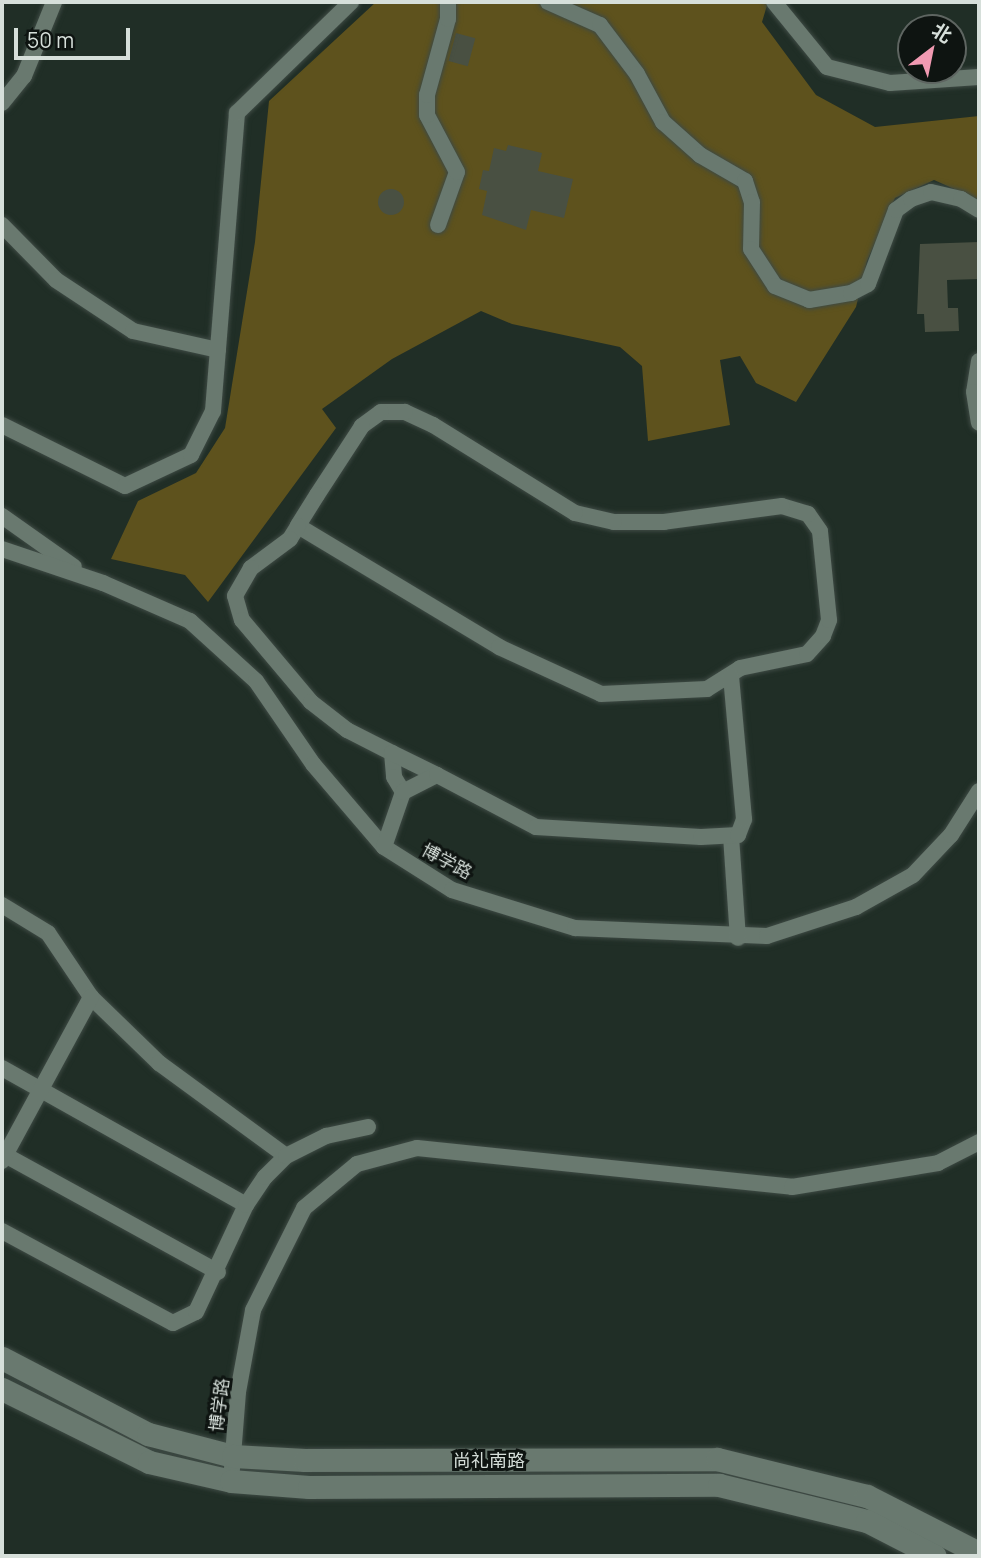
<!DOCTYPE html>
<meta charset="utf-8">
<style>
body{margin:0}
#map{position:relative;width:981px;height:1558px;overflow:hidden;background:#202e26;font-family:Manrope,"Noto Sans SC",sans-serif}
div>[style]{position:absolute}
.forest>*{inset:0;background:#5e521d}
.building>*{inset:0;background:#495042;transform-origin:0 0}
.round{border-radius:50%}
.roads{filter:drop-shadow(0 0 2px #3e4a44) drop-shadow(0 0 2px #3e4a44)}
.minor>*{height:16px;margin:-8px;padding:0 8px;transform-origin:8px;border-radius:8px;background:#69796f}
.secondary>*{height:23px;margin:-11.5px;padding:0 11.5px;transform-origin:11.5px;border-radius:11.5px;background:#69796f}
span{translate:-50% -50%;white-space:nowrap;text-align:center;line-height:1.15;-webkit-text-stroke:6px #0e1411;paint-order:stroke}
.street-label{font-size:18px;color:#d6dfda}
.frame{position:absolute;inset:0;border:4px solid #d6dfda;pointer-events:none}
.north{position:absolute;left:897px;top:14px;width:70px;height:70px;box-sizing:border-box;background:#0e1411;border:2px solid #5e6561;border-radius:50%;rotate:32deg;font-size:19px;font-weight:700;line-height:28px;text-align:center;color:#d6dfda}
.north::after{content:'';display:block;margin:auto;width:24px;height:32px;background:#f19ab2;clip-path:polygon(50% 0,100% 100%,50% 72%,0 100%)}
.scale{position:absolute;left:14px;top:28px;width:116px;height:32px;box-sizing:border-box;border:4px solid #d6dfda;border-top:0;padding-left:9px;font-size:21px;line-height:24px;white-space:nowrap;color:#d6dfda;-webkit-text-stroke:5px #0e1411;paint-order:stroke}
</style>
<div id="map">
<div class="forest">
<i style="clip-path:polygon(376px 2px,768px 2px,762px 22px,816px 95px,875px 127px,979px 116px,979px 200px,934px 180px,895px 198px,867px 261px,856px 307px,796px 402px,756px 383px,740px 356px,720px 360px,730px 425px,648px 441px,642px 366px,620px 347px,512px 324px,481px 311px,392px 359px,322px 409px,336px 428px,208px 602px,185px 575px,111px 559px,138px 501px,196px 473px,225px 428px,255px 242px,269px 101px)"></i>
</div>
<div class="building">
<i style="left:456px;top:33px;width:20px;height:29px;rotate:15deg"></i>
<i style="clip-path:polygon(508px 145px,542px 153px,538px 171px,573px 179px,564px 218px,531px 210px,526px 230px,482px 215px,487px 191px,479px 189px,483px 170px,489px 171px,494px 148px,506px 151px)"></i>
<i class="round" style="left:378px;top:189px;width:26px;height:26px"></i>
<i style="clip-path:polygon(979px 242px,979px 279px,947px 280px,948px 308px,958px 308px,959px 331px,925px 332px,924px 314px,917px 314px,920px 244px)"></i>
</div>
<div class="roads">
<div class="minor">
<i style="left:548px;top:2px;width:57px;rotate:23.9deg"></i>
<i style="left:600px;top:25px;width:61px;rotate:52.9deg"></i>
<i style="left:637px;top:74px;width:55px;rotate:61.6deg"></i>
<i style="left:663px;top:122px;width:50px;rotate:41.7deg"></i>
<i style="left:700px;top:155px;width:52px;rotate:30deg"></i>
<i style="left:745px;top:181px;width:22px;rotate:72deg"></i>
<i style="left:752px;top:202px;width:47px;rotate:91.2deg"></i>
<i style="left:751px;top:249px;width:44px;rotate:57deg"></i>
<i style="left:775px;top:286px;width:37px;rotate:22deg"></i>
<i style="left:809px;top:300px;width:43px;rotate:-9.5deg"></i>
<i style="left:851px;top:293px;width:19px;rotate:-28deg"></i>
<i style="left:868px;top:284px;width:79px;rotate:-69.3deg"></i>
<i style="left:896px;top:210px;width:19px;rotate:-36deg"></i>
<i style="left:911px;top:199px;width:21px;rotate:-19deg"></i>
<i style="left:931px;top:192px;width:31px;rotate:13deg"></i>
<i style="left:961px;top:199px;width:21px;rotate:31deg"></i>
<i style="left:774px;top:2px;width:84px;rotate:50.8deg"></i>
<i style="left:827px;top:67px;width:65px;rotate:14.3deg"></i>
<i style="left:890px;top:83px;width:89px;rotate:-3.9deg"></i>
<i style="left:2px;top:103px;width:35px;rotate:-51deg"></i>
<i style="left:24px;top:76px;width:80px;rotate:-67.9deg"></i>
<i style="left:2px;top:225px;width:77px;rotate:45.5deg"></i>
<i style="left:56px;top:280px;width:92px;rotate:33.5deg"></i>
<i style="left:133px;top:331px;width:87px;rotate:12.6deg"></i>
<i style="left:438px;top:225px;width:56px;rotate:-70.3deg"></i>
<i style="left:457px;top:172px;width:64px;rotate:-117.8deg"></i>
<i style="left:427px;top:115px;width:20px;rotate:-90deg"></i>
<i style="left:427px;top:95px;width:79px;rotate:-74.6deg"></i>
<i style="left:448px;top:19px;width:17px;rotate:-90deg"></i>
<i style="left:979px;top:361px;width:31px;rotate:99deg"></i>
<i style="left:974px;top:392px;width:31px;rotate:81deg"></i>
<i style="left:2px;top:425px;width:137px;rotate:26.4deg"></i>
<i style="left:125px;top:486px;width:73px;rotate:-25.2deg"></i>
<i style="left:191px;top:455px;width:49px;rotate:-63.4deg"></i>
<i style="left:213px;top:411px;width:299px;rotate:-85.4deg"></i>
<i style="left:237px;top:113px;width:159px;rotate:-44.2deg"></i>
<i style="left:2px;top:516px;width:88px;rotate:35.3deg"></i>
<i style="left:298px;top:526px;width:235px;rotate:31deg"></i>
<i style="left:499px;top:647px;width:112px;rotate:24.7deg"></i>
<i style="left:601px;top:694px;width:106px;rotate:-2.7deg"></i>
<i style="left:707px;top:689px;width:39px;rotate:-32deg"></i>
<i style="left:740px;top:668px;width:68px;rotate:-11.8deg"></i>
<i style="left:807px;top:654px;width:24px;rotate:-48deg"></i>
<i style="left:823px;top:636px;width:17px;rotate:-69deg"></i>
<i style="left:829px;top:620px;width:89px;rotate:-95.8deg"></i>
<i style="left:820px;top:531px;width:21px;rotate:-125deg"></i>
<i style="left:808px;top:514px;width:27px;rotate:-163deg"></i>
<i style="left:782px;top:506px;width:119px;rotate:172.3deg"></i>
<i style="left:664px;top:522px;width:50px;rotate:180deg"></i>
<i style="left:614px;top:522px;width:40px;rotate:-167deg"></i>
<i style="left:575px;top:513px;width:167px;rotate:-148.2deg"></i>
<i style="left:433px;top:425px;width:31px;rotate:-155deg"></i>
<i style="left:405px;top:412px;width:24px;rotate:180deg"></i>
<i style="left:381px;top:412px;width:24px;rotate:144deg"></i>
<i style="left:362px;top:426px;width:82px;rotate:123.1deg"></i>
<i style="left:317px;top:495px;width:36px;rotate:122deg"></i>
<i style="left:298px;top:526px;width:15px;rotate:122deg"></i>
<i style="left:290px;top:539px;width:49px;rotate:143.4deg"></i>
<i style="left:251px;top:568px;width:32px;rotate:120deg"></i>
<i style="left:235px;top:596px;width:25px;rotate:74deg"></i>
<i style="left:242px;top:620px;width:107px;rotate:49.9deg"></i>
<i style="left:311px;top:702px;width:46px;rotate:37.9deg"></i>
<i style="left:347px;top:730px;width:51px;rotate:27.1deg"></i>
<i style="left:392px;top:753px;width:24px;rotate:85deg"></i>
<i style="left:394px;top:777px;width:17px;rotate:59deg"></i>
<i style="left:2px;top:549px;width:107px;rotate:18.6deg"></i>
<i style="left:103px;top:583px;width:95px;rotate:23.6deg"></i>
<i style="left:190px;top:621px;width:89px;rotate:42.3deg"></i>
<i style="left:256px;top:681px;width:101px;rotate:55.5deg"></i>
<i style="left:313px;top:764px;width:109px;rotate:49.5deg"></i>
<i style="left:384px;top:847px;width:80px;rotate:32.3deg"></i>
<i style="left:452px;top:890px;width:129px;rotate:17.2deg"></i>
<i style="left:575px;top:928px;width:192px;rotate:2.4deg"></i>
<i style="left:767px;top:936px;width:94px;rotate:-18deg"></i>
<i style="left:856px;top:907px;width:65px;rotate:-29.3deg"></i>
<i style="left:913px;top:875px;width:55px;rotate:-46.5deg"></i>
<i style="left:951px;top:835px;width:52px;rotate:-57.5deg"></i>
<i style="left:392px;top:753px;width:50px;rotate:26.1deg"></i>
<i style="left:731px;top:836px;width:102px;rotate:86.1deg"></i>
<i style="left:384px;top:847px;width:58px;rotate:-70.9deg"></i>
<i style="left:403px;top:792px;width:38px;rotate:-27deg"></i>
<i style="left:437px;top:775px;width:112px;rotate:27.7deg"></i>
<i style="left:536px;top:827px;width:165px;rotate:3.5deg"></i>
<i style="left:701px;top:837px;width:37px;rotate:-3deg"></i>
<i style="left:738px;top:835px;width:17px;rotate:-69deg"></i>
<i style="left:744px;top:819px;width:143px;rotate:-95.2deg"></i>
<i style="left:2px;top:905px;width:54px;rotate:31.3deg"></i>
<i style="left:48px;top:933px;width:77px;rotate:56.1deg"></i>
<i style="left:91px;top:997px;width:95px;rotate:44.1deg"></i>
<i style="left:159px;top:1063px;width:157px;rotate:36.2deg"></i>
<i style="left:2px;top:1068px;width:280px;rotate:29.3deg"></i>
<i style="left:5px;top:1155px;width:243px;rotate:28.8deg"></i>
<i style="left:2px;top:1161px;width:187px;rotate:-61.5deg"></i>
<i style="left:2px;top:1231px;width:194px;rotate:28.3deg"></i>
<i style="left:173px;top:1323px;width:25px;rotate:-26deg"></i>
<i style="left:196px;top:1312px;width:118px;rotate:-65deg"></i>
<i style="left:246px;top:1205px;width:34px;rotate:-56deg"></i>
<i style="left:265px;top:1177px;width:30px;rotate:-45deg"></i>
<i style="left:286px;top:1156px;width:45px;rotate:-26.6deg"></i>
<i style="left:326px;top:1136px;width:43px;rotate:-12.1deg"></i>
<i style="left:231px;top:1481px;width:89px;rotate:-85.5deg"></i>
<i style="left:238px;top:1392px;width:83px;rotate:-79.6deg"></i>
<i style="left:253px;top:1310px;width:114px;rotate:-63.4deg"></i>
<i style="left:304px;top:1208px;width:69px;rotate:-39.7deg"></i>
<i style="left:357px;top:1164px;width:62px;rotate:-14.9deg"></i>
<i style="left:417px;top:1148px;width:377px;rotate:5.9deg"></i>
<i style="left:792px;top:1187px;width:148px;rotate:-9.3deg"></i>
<i style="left:938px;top:1163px;width:46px;rotate:-27.1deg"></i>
</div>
<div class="secondary">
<i style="left:2px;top:1358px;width:165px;rotate:27.5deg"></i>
<i style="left:148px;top:1434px;width:88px;rotate:14.5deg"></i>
<i style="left:233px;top:1456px;width:72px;rotate:3.2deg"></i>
<i style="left:305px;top:1460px;width:412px;rotate:-0.1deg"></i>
<i style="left:717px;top:1459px;width:154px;rotate:13.9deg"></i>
<i style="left:867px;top:1496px;width:126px;rotate:27deg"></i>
<i style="left:2px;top:1389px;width:164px;rotate:26.4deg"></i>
<i style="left:149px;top:1462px;width:84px;rotate:13deg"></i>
<i style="left:231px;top:1481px;width:78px;rotate:4.4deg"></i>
<i style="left:309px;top:1487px;width:410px;rotate:-0.3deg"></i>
<i style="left:719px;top:1485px;width:152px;rotate:13.7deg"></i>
<i style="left:867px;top:1521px;width:76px;rotate:27.2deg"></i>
</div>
</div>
<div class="street-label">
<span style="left:447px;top:861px;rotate:28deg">博学路</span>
<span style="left:219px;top:1405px;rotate:-83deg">博学路</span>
<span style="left:489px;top:1460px">尚礼南路</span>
</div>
<div class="frame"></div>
<div class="north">北</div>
<div class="scale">50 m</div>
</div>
